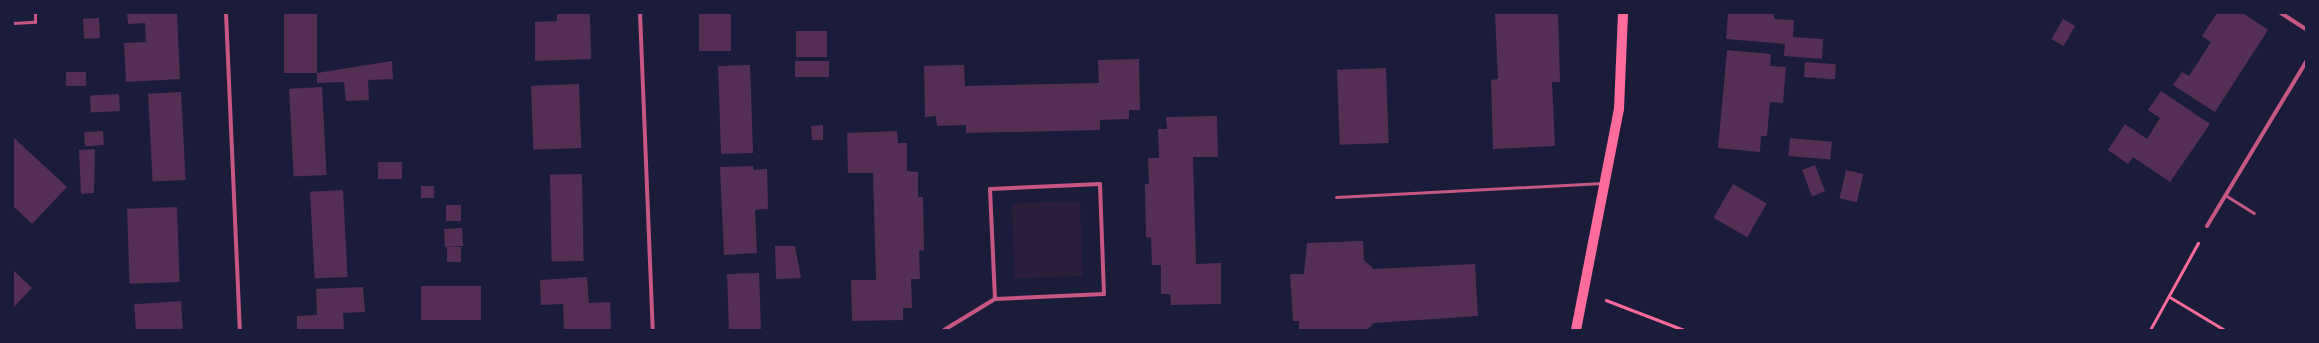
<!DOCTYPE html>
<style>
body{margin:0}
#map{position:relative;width:2319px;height:343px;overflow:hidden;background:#1b1b3a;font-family:Roboto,sans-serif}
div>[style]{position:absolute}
.green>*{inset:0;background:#2a1e3b;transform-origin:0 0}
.building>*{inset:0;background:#542f53;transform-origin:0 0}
.path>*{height:2.5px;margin:-1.25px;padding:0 1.25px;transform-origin:1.25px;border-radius:1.25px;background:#ff6b9d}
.service>*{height:3px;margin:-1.5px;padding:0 1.5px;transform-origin:1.5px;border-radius:1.5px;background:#c65784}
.minor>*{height:4px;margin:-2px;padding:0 2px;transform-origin:2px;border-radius:2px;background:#c65784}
.primary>*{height:10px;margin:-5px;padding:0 5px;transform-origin:5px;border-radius:5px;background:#ff6b9d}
span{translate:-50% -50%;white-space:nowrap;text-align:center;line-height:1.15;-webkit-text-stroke:4px #1b1b3a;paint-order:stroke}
.frame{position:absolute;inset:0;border:14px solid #1b1b3a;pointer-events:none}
</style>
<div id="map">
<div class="green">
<i style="left:1080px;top:201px;width:75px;height:68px;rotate:88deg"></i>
</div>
<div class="building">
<i style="clip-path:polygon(127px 13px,177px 13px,180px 79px,126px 82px,124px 43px,146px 42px,145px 23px,128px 24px)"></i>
<i style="left:284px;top:13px;width:33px;height:60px"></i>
<i style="clip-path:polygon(557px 13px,590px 13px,591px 59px,535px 61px,535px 22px,557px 21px)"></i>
<i style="left:699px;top:13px;width:32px;height:38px"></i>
<i style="clip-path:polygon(1495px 13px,1558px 13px,1560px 82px,1552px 82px,1555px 146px,1493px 149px,1491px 80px,1498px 79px)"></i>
<i style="clip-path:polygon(1728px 13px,1774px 13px,1774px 19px,1794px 20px,1793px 37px,1823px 39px,1822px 59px,1784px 56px,1785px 44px,1726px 39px)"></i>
<i style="clip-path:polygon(2217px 13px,2243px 13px,2268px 30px,2215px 112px,2173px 85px,2182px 72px,2189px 76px,2211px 42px,2202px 36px)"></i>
<i style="left:99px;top:18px;width:20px;height:16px;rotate:87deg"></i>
<i style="left:2063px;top:19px;width:14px;height:23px;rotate:30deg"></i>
<i style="left:827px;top:31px;width:26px;height:31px;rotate:90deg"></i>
<i style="clip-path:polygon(1727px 50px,1771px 54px,1770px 66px,1786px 67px,1783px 103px,1770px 102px,1767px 136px,1761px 136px,1760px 152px,1718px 148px)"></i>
<i style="clip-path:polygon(1139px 59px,1140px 110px,1129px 110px,1129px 119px,1100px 120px,1100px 130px,966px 133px,966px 125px,937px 126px,936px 116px,925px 117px,924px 66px,964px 65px,965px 86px,1099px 83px,1098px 60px)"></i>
<i style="clip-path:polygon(392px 61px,393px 79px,368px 80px,369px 100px,346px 101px,344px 82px,317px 83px,317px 73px)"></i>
<i style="left:829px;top:61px;width:16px;height:34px;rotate:90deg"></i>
<i style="left:1805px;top:62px;width:31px;height:15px;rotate:4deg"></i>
<i style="left:750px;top:65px;width:88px;height:32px;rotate:88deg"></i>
<i style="left:1386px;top:68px;width:75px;height:49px;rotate:88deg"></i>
<i style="left:86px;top:72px;width:14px;height:20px;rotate:90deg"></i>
<i style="left:579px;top:84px;width:64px;height:48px;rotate:88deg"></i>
<i style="left:322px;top:87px;width:88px;height:33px;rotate:87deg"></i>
<i style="clip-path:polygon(2161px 91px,2210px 124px,2170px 182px,2133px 157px,2128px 164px,2108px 150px,2125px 124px,2147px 139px,2160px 118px,2148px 110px)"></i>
<i style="left:181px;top:92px;width:88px;height:33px;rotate:87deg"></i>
<i style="left:119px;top:94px;width:17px;height:29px;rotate:87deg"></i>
<i style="clip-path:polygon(1217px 116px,1218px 157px,1193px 157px,1196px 264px,1221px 263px,1221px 304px,1171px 305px,1170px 294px,1161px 294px,1161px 265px,1152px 265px,1151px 237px,1146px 238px,1145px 184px,1149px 184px,1148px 158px,1159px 158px,1158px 129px,1167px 129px,1166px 117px)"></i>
<i style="clip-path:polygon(823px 125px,823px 140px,812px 140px,811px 126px)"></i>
<i style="left:103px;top:131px;width:14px;height:19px;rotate:86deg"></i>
<i style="clip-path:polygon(897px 131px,898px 143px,907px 143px,907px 171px,918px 172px,918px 197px,923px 197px,924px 250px,919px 251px,920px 279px,911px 279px,912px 308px,903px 308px,903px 320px,852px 321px,851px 280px,876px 280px,873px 173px,848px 173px,847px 133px)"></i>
<i style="clip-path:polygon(13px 137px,67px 187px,32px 224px,13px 206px)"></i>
<i style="left:1790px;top:138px;width:42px;height:18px;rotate:5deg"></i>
<i style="clip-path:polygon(95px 149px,94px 193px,81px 194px,79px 150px)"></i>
<i style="left:402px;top:162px;width:17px;height:24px;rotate:90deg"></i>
<i style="left:1815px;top:165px;width:28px;height:14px;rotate:69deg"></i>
<i style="clip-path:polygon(753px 166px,753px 170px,767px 169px,768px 209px,755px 210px,757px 253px,724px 255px,720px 167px)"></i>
<i style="left:1846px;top:170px;width:18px;height:29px;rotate:13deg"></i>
<i style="left:582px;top:174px;width:87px;height:32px;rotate:89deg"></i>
<i style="left:1733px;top:184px;width:39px;height:39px;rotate:30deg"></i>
<i style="left:421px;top:186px;width:13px;height:12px"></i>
<i style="left:343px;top:190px;width:87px;height:33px;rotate:87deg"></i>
<i style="left:446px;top:205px;width:15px;height:16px"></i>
<i style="left:177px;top:207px;width:75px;height:50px;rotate:88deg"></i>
<i style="left:462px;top:228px;width:18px;height:18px;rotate:87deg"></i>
<i style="clip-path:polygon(1363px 241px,1364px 260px,1374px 269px,1475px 264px,1478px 316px,1374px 323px,1367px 330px,1299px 330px,1299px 321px,1293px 321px,1290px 274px,1304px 274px,1307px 243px)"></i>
<i style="clip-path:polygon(775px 246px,795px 246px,801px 278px,776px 279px)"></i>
<i style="left:461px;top:247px;width:15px;height:14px;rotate:90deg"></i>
<i style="clip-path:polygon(13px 270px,32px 288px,13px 308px)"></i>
<i style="left:759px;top:273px;width:57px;height:32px;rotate:88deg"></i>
<i style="clip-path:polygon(587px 277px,589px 303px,610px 302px,611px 330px,564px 330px,563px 304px,541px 305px,540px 280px)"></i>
<i style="left:481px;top:286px;width:34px;height:60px;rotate:90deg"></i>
<i style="clip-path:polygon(363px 287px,365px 312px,343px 313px,344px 330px,297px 330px,297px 316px,317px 315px,316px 289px)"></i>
<i style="left:181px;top:301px;width:29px;height:47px;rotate:86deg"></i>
</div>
<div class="path">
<i style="left:2170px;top:297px;width:64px;rotate:31deg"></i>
<i style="left:1606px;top:300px;width:84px;rotate:21deg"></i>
<i style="left:2150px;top:330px;width:99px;rotate:-61.1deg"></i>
</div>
<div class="service">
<i style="left:13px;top:23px;width:22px;rotate:-3deg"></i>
<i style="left:35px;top:22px;width:9px;rotate:-90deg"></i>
<i style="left:2225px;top:195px;width:34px;rotate:32deg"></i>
<i style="left:1336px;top:197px;width:267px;rotate:-3deg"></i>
</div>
<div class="minor">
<i style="left:226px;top:13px;width:317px;rotate:87.5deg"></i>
<i style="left:640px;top:13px;width:317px;rotate:87.7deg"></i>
<i style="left:2281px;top:13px;width:30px;rotate:33deg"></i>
<i style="left:2207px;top:226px;width:192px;rotate:-58.9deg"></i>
<i style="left:944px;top:330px;width:60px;rotate:-31.3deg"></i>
<i style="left:995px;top:299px;width:109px;rotate:-2.6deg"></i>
<i style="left:1104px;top:294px;width:110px;rotate:-92.1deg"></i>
<i style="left:1100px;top:184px;width:110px;rotate:177.4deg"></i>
<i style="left:990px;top:189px;width:110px;rotate:87.4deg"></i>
</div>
<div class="primary">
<i style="left:1576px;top:330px;width:225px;rotate:-79deg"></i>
<i style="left:1619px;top:109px;width:96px;rotate:-87.6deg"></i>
</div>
<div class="frame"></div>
</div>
